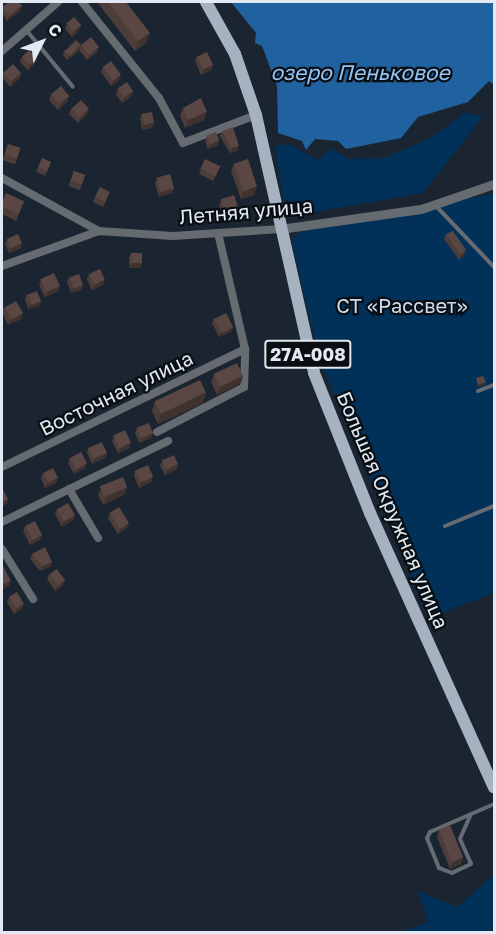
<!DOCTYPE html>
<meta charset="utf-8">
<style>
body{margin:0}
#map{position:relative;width:496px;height:934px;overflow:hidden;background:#1a2531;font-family:"Golos Text",sans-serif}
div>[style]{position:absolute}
.green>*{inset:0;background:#013058}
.water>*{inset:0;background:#20619f}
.service>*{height:4px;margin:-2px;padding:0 2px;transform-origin:2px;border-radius:2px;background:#656b71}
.minor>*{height:8px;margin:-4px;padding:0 4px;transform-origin:4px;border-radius:4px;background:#656b71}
.tertiary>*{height:9px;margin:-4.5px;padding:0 4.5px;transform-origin:4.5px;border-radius:4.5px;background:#656b71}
.primary>*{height:12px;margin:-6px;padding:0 6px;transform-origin:6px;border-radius:6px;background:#a6b2c0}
.wall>*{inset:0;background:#4d3d3a;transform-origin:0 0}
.shaded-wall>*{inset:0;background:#3f322f}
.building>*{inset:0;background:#5a4743;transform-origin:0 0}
span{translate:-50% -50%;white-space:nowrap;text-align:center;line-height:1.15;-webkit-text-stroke:4.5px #090e13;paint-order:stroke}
.shield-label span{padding:2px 4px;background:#090e13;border:2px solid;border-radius:4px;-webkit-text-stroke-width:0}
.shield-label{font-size:18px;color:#e2e9f2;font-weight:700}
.street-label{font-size:20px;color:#e2e9f2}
.park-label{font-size:20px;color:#cbdbed}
.water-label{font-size:21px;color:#94c3f6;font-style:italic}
.frame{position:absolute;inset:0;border:3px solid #e2e9f2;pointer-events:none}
.north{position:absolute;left:12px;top:12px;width:60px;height:60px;-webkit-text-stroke:4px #090e13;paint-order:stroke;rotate:48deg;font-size:16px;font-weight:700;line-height:24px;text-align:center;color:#e2e9f2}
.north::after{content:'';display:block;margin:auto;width:21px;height:27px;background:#e2e9f2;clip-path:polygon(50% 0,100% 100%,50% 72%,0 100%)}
</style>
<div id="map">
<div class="green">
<i style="clip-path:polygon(465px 113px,483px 116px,423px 193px,286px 217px,275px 146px,290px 144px,317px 160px,333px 148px,348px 159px,384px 158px,430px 138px)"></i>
<i style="clip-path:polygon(494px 194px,494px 593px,428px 618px,320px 361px,292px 242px,304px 226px)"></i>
<i style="clip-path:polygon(494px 874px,494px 932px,402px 932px,429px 921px,417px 891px,458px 907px)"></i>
</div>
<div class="water">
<i style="clip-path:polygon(231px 2px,494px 2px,494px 85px,489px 81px,468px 102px,418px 117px,401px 138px,346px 149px,338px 141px,315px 139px,306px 150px,302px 141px,278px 133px,277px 86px,262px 46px,255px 43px,256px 33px)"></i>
</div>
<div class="service">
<i style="left:27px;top:31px;width:72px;rotate:50.6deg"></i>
<i style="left:435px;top:205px;width:86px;rotate:46.4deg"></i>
<i style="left:478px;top:391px;width:17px;rotate:-21deg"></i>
<i style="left:445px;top:526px;width:53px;rotate:-22.2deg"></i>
<i style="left:471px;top:814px;width:27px;rotate:114deg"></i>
<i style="left:460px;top:839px;width:27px;rotate:66deg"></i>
<i style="left:471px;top:864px;width:21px;rotate:155deg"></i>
<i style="left:452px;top:873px;width:14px;rotate:-159deg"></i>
<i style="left:439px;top:868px;width:32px;rotate:-112deg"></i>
<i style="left:427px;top:838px;width:7px;rotate:-63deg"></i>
<i style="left:430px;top:832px;width:70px;rotate:-23.6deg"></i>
</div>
<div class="minor">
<i style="left:82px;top:2px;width:123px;rotate:51.3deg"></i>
<i style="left:159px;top:98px;width:51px;rotate:61.9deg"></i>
<i style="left:183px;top:143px;width:78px;rotate:-21deg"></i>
<i style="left:2px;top:51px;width:74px;rotate:-41.2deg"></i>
<i style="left:2px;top:178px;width:111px;rotate:28.7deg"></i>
<i style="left:2px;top:266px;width:103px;rotate:-19.8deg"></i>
<i style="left:99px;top:231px;width:74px;rotate:3.9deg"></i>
<i style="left:173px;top:236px;width:107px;rotate:-3.7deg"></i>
<i style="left:157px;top:432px;width:98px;rotate:-27.3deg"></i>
<i style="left:244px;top:387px;width:38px;rotate:-88deg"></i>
<i style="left:245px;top:349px;width:119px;rotate:-103.1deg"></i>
<i style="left:2px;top:467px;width:270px;rotate:-25.9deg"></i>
<i style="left:69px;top:489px;width:57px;rotate:59.4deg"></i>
<i style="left:2px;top:522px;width:185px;rotate:-26deg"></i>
<i style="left:2px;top:549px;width:59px;rotate:58.2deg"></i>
</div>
<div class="tertiary">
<i style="left:280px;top:229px;width:142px;rotate:-8.1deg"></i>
<i style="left:421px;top:209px;width:77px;rotate:-18.9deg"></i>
</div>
<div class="primary">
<i style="left:206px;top:2px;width:60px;rotate:60.9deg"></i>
<i style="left:235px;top:54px;width:65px;rotate:71deg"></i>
<i style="left:256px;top:115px;width:264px;rotate:77.3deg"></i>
<i style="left:314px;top:373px;width:151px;rotate:68.2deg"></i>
<i style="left:370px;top:513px;width:301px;rotate:65.7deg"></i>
</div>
<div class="wall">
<i style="clip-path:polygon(97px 2px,126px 2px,146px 43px,135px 51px)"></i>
<i style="clip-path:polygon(2px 7px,20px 11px,7px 21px,2px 13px)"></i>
<i style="clip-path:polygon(67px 24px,79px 30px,72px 37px,65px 29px)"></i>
<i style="clip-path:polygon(81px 45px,97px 52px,87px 60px,79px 50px)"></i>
<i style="clip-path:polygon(64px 50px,79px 51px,67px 60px,63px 55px)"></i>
<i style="clip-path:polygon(197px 56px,213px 65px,211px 70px,201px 75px,195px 61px)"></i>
<i style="clip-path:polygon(22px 57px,37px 58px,35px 63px,28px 70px,20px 62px)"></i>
<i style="clip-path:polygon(103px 67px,119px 80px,111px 86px,101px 72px)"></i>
<i style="clip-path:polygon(3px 72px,21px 73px,20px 78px,10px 87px,2px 77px)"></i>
<i style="clip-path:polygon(118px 89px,133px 91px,132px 96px,122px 103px,116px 94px)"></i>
<i style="clip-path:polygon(51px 95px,68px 101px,58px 110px,49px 100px)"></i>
<i style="clip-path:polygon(183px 108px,204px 120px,185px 128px,180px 115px)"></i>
<i style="clip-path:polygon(71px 109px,87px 114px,78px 123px,69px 114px)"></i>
<i style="clip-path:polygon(142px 113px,152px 128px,142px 130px,140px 118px)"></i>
<i style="clip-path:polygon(222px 131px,237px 151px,230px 153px,220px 136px)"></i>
<i style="clip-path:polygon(207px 136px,218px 145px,208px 149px,205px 141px)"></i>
<i style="left:8px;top:144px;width:13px;height:17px;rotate:18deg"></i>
<i style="clip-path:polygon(51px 162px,45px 176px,36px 172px,38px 167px)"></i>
<i style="clip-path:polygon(234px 164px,254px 195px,241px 199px,231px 171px)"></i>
<i style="clip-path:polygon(220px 166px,213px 181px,199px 174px,201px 169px)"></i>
<i style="left:74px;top:171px;width:12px;height:16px;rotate:20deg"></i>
<i style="clip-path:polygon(157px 178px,174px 188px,172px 193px,159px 197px,155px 183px)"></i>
<i style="clip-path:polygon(95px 197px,108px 197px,103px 207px,93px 202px)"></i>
<i style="clip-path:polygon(221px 200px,238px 207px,236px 212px,224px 217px,219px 205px)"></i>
<i style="clip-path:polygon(24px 201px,16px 221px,2px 214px,2px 204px)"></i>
<i style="clip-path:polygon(446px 234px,464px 255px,459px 260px,444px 239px)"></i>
<i style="clip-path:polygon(7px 239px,21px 248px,9px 253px,5px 244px)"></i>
<i style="clip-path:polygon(131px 253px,142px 263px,140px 268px,129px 268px,129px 258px)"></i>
<i style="clip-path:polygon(89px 274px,103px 285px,92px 290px,87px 279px)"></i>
<i style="clip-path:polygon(69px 277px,81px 290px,71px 293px,67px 282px)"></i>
<i style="clip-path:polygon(41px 280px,60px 286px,58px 291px,45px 297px,39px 285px)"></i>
<i style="clip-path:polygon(27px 294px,41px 301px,39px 306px,28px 309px,25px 299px)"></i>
<i style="clip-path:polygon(4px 307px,23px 313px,21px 319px,8px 325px,2px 312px)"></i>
<i style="clip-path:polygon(214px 318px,233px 327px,231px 332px,219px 337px,212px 323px)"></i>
<i style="clip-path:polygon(214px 375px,243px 376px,241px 383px,217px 395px,211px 382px)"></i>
<i style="clip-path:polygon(155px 401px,203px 403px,158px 424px,152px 411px)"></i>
<i style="clip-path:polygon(137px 428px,153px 433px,151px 438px,139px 443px,135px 433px)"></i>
<i style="clip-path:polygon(114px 436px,129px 448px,118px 453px,112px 441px)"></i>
<i style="clip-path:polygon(88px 448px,107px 453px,105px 458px,92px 464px,87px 453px)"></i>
<i style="clip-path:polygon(70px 458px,85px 468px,74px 474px,68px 463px)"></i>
<i style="clip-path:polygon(162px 461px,177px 469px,165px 475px,160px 466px)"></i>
<i style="clip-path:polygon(135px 471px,153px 477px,151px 482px,139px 488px,134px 476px)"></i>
<i style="clip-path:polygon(43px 473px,56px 483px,45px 488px,41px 478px)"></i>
<i style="clip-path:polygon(127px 487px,125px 494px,103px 505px,98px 495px,101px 488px)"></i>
<i style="clip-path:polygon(57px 509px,75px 515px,73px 520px,62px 527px,55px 514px)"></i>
<i style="clip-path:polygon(110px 513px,127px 528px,118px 534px,108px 518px)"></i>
<i style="clip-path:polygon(25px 526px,40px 540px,30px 545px,23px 531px)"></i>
<i style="clip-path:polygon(32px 554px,52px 562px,50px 567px,40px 571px,30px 559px)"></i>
<i style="clip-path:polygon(49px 574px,63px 585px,55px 591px,47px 579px)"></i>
<i style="clip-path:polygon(9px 597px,22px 609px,14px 614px,7px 602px)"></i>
<i style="clip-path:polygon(439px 830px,463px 857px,461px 864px,450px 869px,437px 837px)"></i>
</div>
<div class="shaded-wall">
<i style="clip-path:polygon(22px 6px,20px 11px,7px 21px,9px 16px)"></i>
<i style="clip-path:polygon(81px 25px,79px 30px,72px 37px,73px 32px)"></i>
<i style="clip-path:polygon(150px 33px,146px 43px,135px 51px,138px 41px)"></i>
<i style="clip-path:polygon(81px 45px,79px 51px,67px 60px,69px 55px)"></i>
<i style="clip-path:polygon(99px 47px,97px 52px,87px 60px,89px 55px)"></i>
<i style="clip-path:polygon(37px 58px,35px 63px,28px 70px,30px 65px)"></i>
<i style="clip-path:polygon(213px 65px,211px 70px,201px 75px,203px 70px)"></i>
<i style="clip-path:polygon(21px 73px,20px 78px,10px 87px,11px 82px)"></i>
<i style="clip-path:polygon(121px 75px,119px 80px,111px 86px,113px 81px)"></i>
<i style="clip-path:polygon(133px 91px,132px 96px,122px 103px,124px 98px)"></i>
<i style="clip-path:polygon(69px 96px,68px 101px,58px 110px,60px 104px)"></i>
<i style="clip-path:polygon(89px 109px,87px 114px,78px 123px,80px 118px)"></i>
<i style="clip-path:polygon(207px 112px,204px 120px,185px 128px,188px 120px)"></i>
<i style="clip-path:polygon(154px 123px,152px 128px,142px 130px,144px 125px)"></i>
<i style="clip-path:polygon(219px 140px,218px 145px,208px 149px,210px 144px)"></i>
<i style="clip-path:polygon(239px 146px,237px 151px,230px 153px,232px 148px)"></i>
<i style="clip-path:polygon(257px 187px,254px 195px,241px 199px,243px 192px)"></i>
<i style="clip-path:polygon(174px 188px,172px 193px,159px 197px,161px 192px)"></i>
<i style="clip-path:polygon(238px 207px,236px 212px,224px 217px,226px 212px)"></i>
<i style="clip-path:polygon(22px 243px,21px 248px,9px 253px,11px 248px)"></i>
<i style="clip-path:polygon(466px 250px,464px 255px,459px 260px,461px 255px)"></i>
<i style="clip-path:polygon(131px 263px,142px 263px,140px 268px,129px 268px)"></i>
<i style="clip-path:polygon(105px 280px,103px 285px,92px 290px,94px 285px)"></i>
<i style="clip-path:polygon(83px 285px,81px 290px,71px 293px,72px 288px)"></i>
<i style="clip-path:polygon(60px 286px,58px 291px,45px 297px,47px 292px)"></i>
<i style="clip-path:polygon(41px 301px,39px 306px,28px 309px,30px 304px)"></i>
<i style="clip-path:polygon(23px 313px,21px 319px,8px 325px,10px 320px)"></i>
<i style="clip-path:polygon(233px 327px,231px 332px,219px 337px,221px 332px)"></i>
<i style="clip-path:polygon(243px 376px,241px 383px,217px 395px,220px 387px)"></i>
<i style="clip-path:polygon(486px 382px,485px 385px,477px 387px,478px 385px)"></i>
<i style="clip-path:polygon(206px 393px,203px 403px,158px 424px,161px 414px)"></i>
<i style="clip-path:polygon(153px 433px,151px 438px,139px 443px,141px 438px)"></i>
<i style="clip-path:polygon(131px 443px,129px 448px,118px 453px,120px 448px)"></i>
<i style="clip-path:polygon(107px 453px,105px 458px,92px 464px,94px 459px)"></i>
<i style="clip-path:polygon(87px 463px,85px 468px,74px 474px,76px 469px)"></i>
<i style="clip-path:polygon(178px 464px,177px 469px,165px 475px,167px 470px)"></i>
<i style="clip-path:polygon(153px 477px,151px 482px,139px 488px,141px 483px)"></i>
<i style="clip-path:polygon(58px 478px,56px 483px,45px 488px,47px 483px)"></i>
<i style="clip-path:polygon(127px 487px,125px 494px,103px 505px,106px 497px)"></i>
<i style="clip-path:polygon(8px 499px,7px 504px,2px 507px,2px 503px)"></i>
<i style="clip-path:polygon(75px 515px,73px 520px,62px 527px,63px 522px)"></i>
<i style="clip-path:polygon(129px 523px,127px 528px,118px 534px,120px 529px)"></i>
<i style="clip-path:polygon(42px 535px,40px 540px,30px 545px,32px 540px)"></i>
<i style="clip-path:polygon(52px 562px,50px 567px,40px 571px,42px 566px)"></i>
<i style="clip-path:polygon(65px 580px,63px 585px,55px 591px,57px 586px)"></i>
<i style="clip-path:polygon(11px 581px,9px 586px,2px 590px,2px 585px)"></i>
<i style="clip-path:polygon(24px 604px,22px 609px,14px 614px,16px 609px)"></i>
<i style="clip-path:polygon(463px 857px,461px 864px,450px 869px,452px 861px)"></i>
</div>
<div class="building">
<i style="clip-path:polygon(9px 2px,19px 2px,22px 6px,9px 16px,2px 7px)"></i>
<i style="clip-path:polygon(108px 2px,126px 2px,150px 33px,138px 41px)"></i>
<i style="left:74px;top:17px;width:11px;height:10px;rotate:49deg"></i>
<i style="left:91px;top:37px;width:13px;height:13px;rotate:51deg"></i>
<i style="left:76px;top:40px;width:7px;height:16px;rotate:45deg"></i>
<i style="left:29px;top:50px;width:11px;height:10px;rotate:45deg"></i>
<i style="left:207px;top:52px;width:14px;height:11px;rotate:65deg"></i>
<i style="left:111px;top:61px;width:17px;height:10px;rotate:54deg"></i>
<i style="left:13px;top:64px;width:12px;height:13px;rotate:48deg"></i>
<i style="left:127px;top:82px;width:11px;height:11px;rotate:56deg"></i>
<i style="left:61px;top:86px;width:13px;height:13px;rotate:51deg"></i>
<i style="clip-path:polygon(201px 98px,207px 112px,188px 120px,183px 108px)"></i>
<i style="left:81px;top:100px;width:12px;height:13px;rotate:48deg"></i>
<i style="left:152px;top:112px;width:11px;height:10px;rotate:80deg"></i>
<i style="clip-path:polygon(233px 127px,239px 146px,232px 148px,222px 131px)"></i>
<i style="left:216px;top:132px;width:9px;height:10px;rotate:69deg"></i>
<i style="left:8px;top:144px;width:13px;height:11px;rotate:18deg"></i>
<i style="left:42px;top:158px;width:10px;height:10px;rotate:24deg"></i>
<i style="left:205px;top:159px;width:17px;height:11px;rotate:25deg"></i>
<i style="left:248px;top:159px;width:29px;height:15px;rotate:72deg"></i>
<i style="left:74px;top:171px;width:12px;height:10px;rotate:20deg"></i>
<i style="left:170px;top:174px;width:15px;height:14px;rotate:74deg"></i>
<i style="left:100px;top:187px;width:11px;height:11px;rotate:27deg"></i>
<i style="left:6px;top:193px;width:20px;height:14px;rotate:24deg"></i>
<i style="left:234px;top:195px;width:13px;height:14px;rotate:72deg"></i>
<i style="clip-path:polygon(453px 231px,466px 250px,461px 255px,446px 234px)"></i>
<i style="left:18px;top:234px;width:10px;height:12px;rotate:66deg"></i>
<i style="left:131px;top:253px;width:11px;height:10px"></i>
<i style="left:100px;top:269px;width:12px;height:12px;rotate:66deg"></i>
<i style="left:54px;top:273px;width:14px;height:15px;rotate:65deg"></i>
<i style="left:79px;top:274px;width:12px;height:10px;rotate:70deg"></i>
<i style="left:37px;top:291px;width:11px;height:10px;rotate:68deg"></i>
<i style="left:16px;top:301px;width:14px;height:13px;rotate:60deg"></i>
<i style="left:226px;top:313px;width:16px;height:13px;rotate:63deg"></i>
<i style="left:237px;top:363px;width:14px;height:26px;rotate:65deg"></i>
<i style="clip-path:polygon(483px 376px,486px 382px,478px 385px,476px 378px)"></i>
<i style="left:200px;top:380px;width:14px;height:50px;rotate:65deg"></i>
<i style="left:149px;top:423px;width:11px;height:13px;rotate:68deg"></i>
<i style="left:125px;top:430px;width:14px;height:13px;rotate:65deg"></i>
<i style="left:102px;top:442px;width:12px;height:15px;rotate:66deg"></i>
<i style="left:81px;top:452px;width:13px;height:13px;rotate:61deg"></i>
<i style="left:174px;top:455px;width:10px;height:13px;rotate:66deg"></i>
<i style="left:148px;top:465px;width:13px;height:14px;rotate:67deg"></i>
<i style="left:53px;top:468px;width:11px;height:11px;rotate:63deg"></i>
<i style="left:123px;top:477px;width:11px;height:25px;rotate:68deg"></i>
<i style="clip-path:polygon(3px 490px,8px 499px,2px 503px,2px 491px)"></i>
<i style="left:68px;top:503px;width:14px;height:13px;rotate:60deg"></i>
<i style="left:119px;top:507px;width:19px;height:11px;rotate:58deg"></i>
<i style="left:35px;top:521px;width:16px;height:11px;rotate:63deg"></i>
<i style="clip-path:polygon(45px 547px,52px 562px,42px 566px,32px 554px)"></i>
<i style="clip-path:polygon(3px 566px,11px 581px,2px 585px,2px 567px)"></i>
<i style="left:57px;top:569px;width:14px;height:9px;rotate:54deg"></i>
<i style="left:17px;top:592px;width:14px;height:9px;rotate:60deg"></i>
<i style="left:450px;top:825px;width:35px;height:12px;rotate:68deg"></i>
</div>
<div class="shield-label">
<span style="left:308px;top:354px">27А-008</span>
</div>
<div class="street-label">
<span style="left:246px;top:211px;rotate:-5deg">Летняя улица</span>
<span style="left:116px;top:393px;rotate:-26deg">Восточная улица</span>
<span style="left:393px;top:510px;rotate:67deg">Большая Окружная улица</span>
</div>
<div class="park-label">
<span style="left:402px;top:305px">СТ «Рассвет»</span>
</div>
<div class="water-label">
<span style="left:360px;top:72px">озеро Пеньковое</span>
</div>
<div class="frame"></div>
<div class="north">С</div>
</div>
